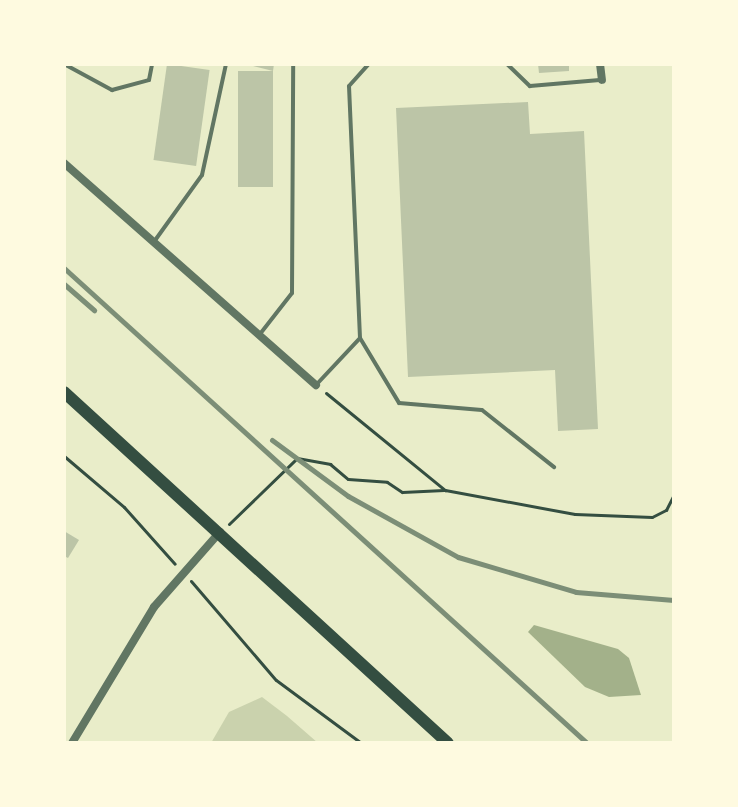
<!DOCTYPE html>
<style>
body{margin:0}
#map{position:relative;width:738px;height:807px;overflow:hidden;background:#e9edc9;font-family:"Playfair Display",serif}
div>[style]{position:absolute}
.green>*{inset:0;background:#cad2ad}
.water>*{inset:0;background:#a3b18a}
.building>*{inset:0;background:#bcc5a7;transform-origin:0 0}
.path>*{height:3px;margin:-1.5px;padding:0 1.5px;transform-origin:1.5px;border-radius:1.5px;background:#344e41}
.service>*{height:4px;margin:-2px;padding:0 2px;transform-origin:2px;border-radius:2px;background:#617663}
.minor>*{height:8px;margin:-4px;padding:0 4px;transform-origin:4px;border-radius:4px;background:#617663}
.trunk>*{height:12px;margin:-6px;padding:0 6px;transform-origin:6px;border-radius:6px;background:#344e41}
.rail>*{height:5px;margin:-2.5px;padding:0 2.5px;transform-origin:2.5px;border-radius:2.5px;background:#7c8e77}
span{translate:-50% -50%;white-space:nowrap;text-align:center;line-height:1.15;-webkit-text-stroke:8px #fefae0;paint-order:stroke}
.frame{position:absolute;inset:0;border:66px solid #fefae0;pointer-events:none}
</style>
<div id="map">
<div class="green">
<i style="clip-path:polygon(262px 697px,287px 716px,318px 743px,211px 743px,229px 712px)"></i>
</div>
<div class="water">
<i style="clip-path:polygon(534px 625px,618px 649px,629px 658px,641px 695px,609px 697px,585px 687px,528px 632px)"></i>
</div>
<div class="building">
<i style="left:167px;top:64px;width:43px;height:97px;rotate:8deg"></i>
<i style="clip-path:polygon(245px 64px,274px 64px,273px 71px)"></i>
<i style="clip-path:polygon(538px 64px,569px 64px,569px 71px,539px 73px)"></i>
<i style="left:238px;top:71px;width:35px;height:116px"></i>
<i style="clip-path:polygon(528px 102px,530px 134px,584px 131px,598px 429px,558px 431px,555px 370px,408px 377px,396px 108px)"></i>
<i style="clip-path:polygon(64px 531px,79px 540px,68px 558px,64px 556px)"></i>
</div>
<div class="path">
<i style="left:326px;top:393px;width:154px;rotate:39.2deg"></i>
<i style="left:445px;top:490px;width:132px;rotate:10.5deg"></i>
<i style="left:575px;top:514px;width:77px;rotate:2.2deg"></i>
<i style="left:652px;top:517px;width:16px;rotate:-27deg"></i>
<i style="left:666px;top:510px;width:18px;rotate:-63deg"></i>
<i style="left:64px;top:456px;width:79px;rotate:40.4deg"></i>
<i style="left:124px;top:507px;width:76px;rotate:48.2deg"></i>
<i style="left:229px;top:524px;width:95px;rotate:-44.1deg"></i>
<i style="left:297px;top:458px;width:34px;rotate:10deg"></i>
<i style="left:330px;top:464px;width:23px;rotate:40deg"></i>
<i style="left:348px;top:479px;width:39px;rotate:4deg"></i>
<i style="left:387px;top:482px;width:18px;rotate:34deg"></i>
<i style="left:402px;top:492px;width:42px;rotate:-2.7deg"></i>
<i style="left:191px;top:581px;width:130px;rotate:49.4deg"></i>
<i style="left:276px;top:680px;width:106px;rotate:36.5deg"></i>
</div>
<div class="service">
<i style="left:64px;top:64px;width:55px;rotate:28.4deg"></i>
<i style="left:112px;top:90px;width:38px;rotate:-15deg"></i>
<i style="left:149px;top:80px;width:16px;rotate:-79deg"></i>
<i style="left:507px;top:64px;width:32px;rotate:44deg"></i>
<i style="left:530px;top:86px;width:70px;rotate:-4.9deg"></i>
<i style="left:156px;top:239px;width:79px;rotate:-54.3deg"></i>
<i style="left:202px;top:175px;width:114px;rotate:-77.8deg"></i>
<i style="left:260px;top:334px;width:52px;rotate:-52deg"></i>
<i style="left:292px;top:293px;width:229px;rotate:-89.7deg"></i>
<i style="left:360px;top:338px;width:76px;rotate:59deg"></i>
<i style="left:399px;top:403px;width:83px;rotate:4.8deg"></i>
<i style="left:482px;top:410px;width:92px;rotate:38.4deg"></i>
<i style="left:316px;top:385px;width:64px;rotate:-46.9deg"></i>
<i style="left:360px;top:338px;width:252px;rotate:-92.5deg"></i>
<i style="left:349px;top:86px;width:30px;rotate:-48deg"></i>
</div>
<div class="minor">
<i style="left:600px;top:64px;width:16px;rotate:83deg"></i>
<i style="left:64px;top:163px;width:336px;rotate:41.4deg"></i>
<i style="left:72px;top:743px;width:159px;rotate:-58.9deg"></i>
<i style="left:154px;top:607px;width:100px;rotate:-48.7deg"></i>
</div>
<div class="trunk">
<i style="left:64px;top:392px;width:520px;rotate:42.43deg"></i>
</div>
<div class="rail">
<i style="left:64px;top:268px;width:707px;rotate:42.25deg"></i>
<i style="left:64px;top:284px;width:40px;rotate:41deg"></i>
<i style="left:272px;top:440px;width:94px;rotate:36.4deg"></i>
<i style="left:348px;top:496px;width:126px;rotate:29deg"></i>
<i style="left:458px;top:557px;width:123px;rotate:16.5deg"></i>
<i style="left:576px;top:592px;width:98px;rotate:4.7deg"></i>
</div>
<div class="frame"></div>
</div>
